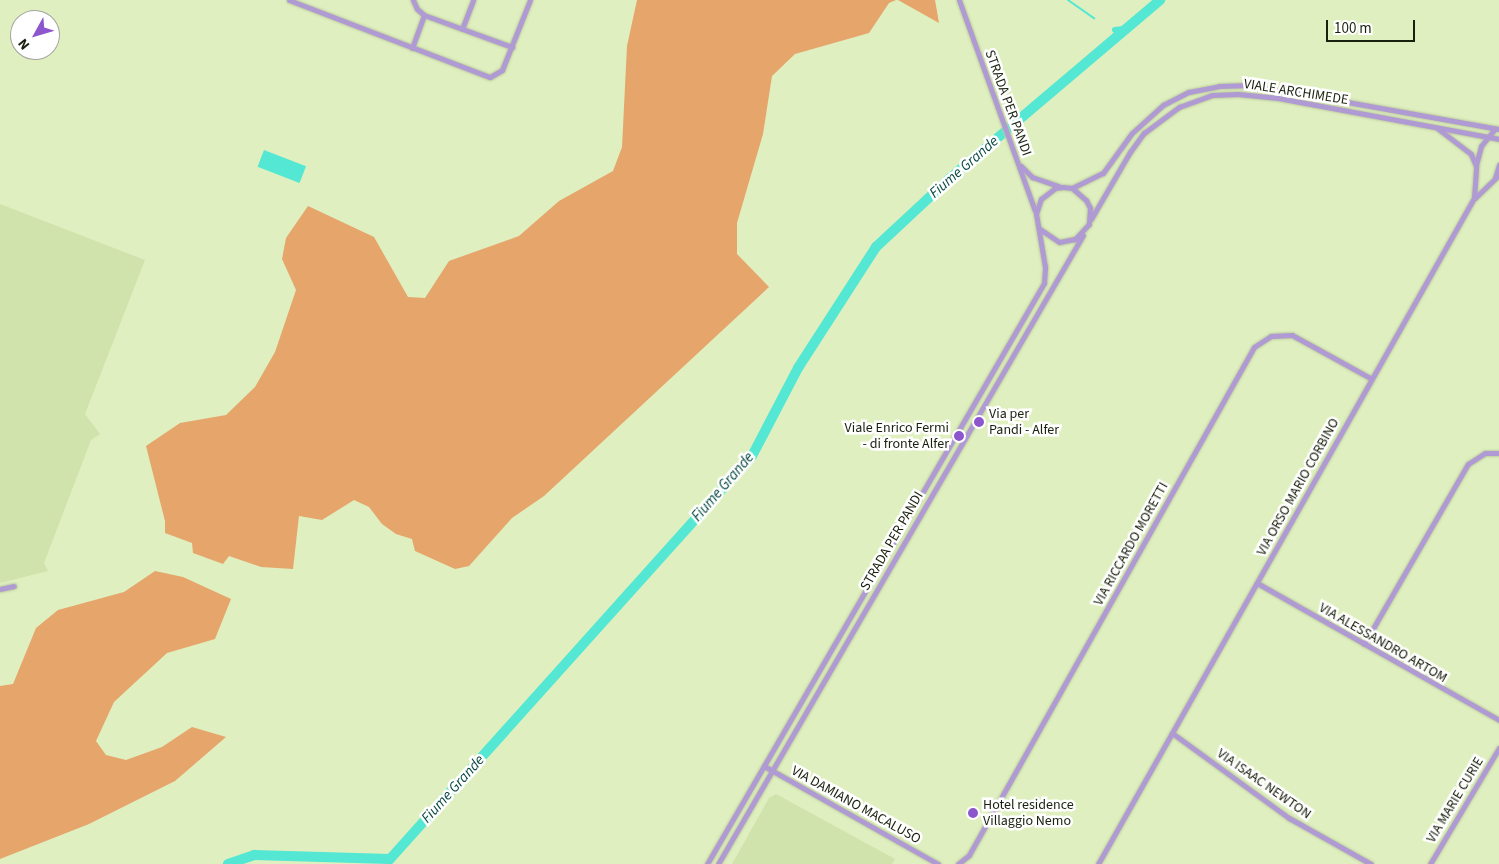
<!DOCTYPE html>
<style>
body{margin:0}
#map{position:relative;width:1499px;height:864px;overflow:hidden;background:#dfefbf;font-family:"Source Sans 3",sans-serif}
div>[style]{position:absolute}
.built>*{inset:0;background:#d1e3ac}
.green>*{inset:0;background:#e5a56b}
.water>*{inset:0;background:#54e7d3;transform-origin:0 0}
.stream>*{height:2px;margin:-1px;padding:0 1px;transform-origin:1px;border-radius:1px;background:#54e7d3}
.canal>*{height:6px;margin:-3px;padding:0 3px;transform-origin:3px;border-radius:3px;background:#54e7d3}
.river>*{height:10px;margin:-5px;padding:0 5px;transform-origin:5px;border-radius:5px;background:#54e7d3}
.roads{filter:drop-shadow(0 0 1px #bcca9f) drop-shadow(0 0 1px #bcca9f)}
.minor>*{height:5px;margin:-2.5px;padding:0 2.5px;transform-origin:2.5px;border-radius:2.5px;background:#b09ad3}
.dots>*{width:14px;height:14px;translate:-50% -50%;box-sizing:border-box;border:2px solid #fff;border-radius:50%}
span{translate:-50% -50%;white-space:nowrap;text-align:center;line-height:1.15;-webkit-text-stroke:5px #fff;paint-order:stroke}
.street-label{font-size:14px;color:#1a200e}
.poi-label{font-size:14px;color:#1a200e}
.left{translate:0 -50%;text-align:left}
.right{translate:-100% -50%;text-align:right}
.water-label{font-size:15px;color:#094b43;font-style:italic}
.north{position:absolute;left:10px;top:10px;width:50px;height:50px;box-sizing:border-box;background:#fff;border:1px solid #a3a69f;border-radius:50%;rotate:231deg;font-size:14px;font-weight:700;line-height:20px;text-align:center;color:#1a200e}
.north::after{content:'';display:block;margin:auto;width:18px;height:22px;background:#8d56cd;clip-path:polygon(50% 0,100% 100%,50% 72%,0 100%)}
.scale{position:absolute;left:1326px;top:20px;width:89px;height:22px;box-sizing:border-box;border:2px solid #1a200e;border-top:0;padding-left:6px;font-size:15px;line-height:18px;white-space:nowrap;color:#1a200e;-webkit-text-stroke:4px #fff;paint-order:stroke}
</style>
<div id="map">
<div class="built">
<i style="clip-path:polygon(0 204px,145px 260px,85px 414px,100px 434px,91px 440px,44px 563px,48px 571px,0 583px)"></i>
<i style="clip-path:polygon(776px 794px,895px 859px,892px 864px,732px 864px,769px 798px)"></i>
</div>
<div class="green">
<i style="clip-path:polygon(637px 0,896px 0,889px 3px,869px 33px,795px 54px,772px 76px,763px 134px,737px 223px,737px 254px,769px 287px,544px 496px,512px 518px,469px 566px,455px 569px,415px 551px,412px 539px,396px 534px,382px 524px,369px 507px,354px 500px,322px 520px,299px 516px,293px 569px,261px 567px,229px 556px,223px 564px,193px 553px,192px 543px,165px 533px,165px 521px,146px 446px,180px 423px,226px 415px,255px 387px,275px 352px,296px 290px,282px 259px,286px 238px,308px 206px,374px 237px,408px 297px,425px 298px,449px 261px,519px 236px,559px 201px,613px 171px,622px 147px,627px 46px)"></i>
<i style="clip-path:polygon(898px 0,935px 0,939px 23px)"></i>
<i style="clip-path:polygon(155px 571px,183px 577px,231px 599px,215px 639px,167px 653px,114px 702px,96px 741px,106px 755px,126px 760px,162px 747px,192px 727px,226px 737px,175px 781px,89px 824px,0 859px,0 686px,13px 684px,36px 628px,58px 610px,124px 592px)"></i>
</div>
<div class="water">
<i style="left:264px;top:150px;width:45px;height:18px;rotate:21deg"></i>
</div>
<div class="stream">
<i style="left:1068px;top:0;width:32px;rotate:35deg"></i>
</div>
<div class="canal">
<i style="left:1115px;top:30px;width:8px;rotate:-7deg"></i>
</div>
<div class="river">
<i style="left:228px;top:864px;width:28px;rotate:-19deg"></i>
<i style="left:254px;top:855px;width:136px;rotate:1.7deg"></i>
<i style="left:390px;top:859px;width:542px;rotate:-48.07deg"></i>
<i style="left:752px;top:456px;width:99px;rotate:-62.4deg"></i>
<i style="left:798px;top:368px;width:144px;rotate:-57.2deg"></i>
<i style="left:876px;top:247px;width:100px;rotate:-43deg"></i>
<i style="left:949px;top:179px;width:277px;rotate:-40.3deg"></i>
</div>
<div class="roads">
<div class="minor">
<i style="left:289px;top:0;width:215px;rotate:21deg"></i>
<i style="left:490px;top:77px;width:14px;rotate:-30deg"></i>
<i style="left:502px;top:70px;width:75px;rotate:-68.2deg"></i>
<i style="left:959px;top:0;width:224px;rotate:70.2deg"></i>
<i style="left:424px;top:15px;width:94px;rotate:20deg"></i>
<i style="left:462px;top:29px;width:31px;rotate:-69deg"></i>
<i style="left:412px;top:48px;width:35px;rotate:-70deg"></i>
<i style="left:424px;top:15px;width:9px;rotate:-139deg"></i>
<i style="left:417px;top:9px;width:10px;rotate:-114deg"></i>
<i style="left:1476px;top:165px;width:20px;rotate:-75deg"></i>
<i style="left:1481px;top:146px;width:22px;rotate:-51deg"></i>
<i style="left:1021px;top:166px;width:16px;rotate:45deg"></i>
<i style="left:1032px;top:177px;width:28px;rotate:19deg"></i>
<i style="left:1495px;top:178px;width:14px;rotate:-73deg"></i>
<i style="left:1072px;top:188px;width:34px;rotate:-26deg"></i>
<i style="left:1103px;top:173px;width:49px;rotate:-54.1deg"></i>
<i style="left:1132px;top:133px;width:42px;rotate:-42.1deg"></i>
<i style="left:1163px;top:105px;width:29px;rotate:-27deg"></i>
<i style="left:1189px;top:92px;width:31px;rotate:-11deg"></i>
<i style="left:1219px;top:86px;width:25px;rotate:-2deg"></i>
<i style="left:1244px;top:85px;width:36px;rotate:8deg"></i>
<i style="left:1280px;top:90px;width:222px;rotate:10.1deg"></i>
<i style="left:1475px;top:198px;width:33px;rotate:-44deg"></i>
<i style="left:1091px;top:219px;width:78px;rotate:-59.8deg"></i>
<i style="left:1130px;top:152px;width:24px;rotate:-54deg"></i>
<i style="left:1144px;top:133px;width:44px;rotate:-36.6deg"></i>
<i style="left:1179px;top:107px;width:35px;rotate:-20deg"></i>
<i style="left:1212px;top:95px;width:26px;rotate:-2deg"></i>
<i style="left:1238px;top:94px;width:40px;rotate:5.7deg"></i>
<i style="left:1278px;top:98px;width:225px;rotate:10.5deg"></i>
<i style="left:1257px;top:583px;width:278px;rotate:29.5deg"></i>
<i style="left:0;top:589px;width:14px;rotate:-12deg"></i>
<i style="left:1364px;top:644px;width:208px;rotate:-60deg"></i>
<i style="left:1468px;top:464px;width:20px;rotate:-33deg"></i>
<i style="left:1485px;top:453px;width:14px"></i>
<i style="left:1172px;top:733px;width:145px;rotate:36deg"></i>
<i style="left:1289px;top:818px;width:94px;rotate:29.3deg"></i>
<i style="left:764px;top:766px;width:200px;rotate:29.4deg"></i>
<i style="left:707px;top:864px;width:672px;rotate:-59.88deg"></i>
<i style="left:1044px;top:283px;width:16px;rotate:-86deg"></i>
<i style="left:1045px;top:267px;width:54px;rotate:-99.6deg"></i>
<i style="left:1036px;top:214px;width:16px;rotate:-72deg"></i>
<i style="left:1041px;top:199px;width:18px;rotate:-38deg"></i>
<i style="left:1055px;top:188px;width:8px;rotate:-7deg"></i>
<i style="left:1063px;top:187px;width:9px;rotate:6deg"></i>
<i style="left:1072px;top:188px;width:18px;rotate:41deg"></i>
<i style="left:1086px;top:200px;width:9px;rotate:63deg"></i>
<i style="left:1090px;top:208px;width:16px;rotate:94deg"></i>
<i style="left:1089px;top:224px;width:21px;rotate:133deg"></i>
<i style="left:1075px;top:239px;width:16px;rotate:169deg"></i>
<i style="left:1059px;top:242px;width:23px;rotate:-146deg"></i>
<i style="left:718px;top:864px;width:727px;rotate:-59.87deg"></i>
<i style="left:958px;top:864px;width:14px;rotate:-39deg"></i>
<i style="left:969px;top:855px;width:582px;rotate:-60.71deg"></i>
<i style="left:1254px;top:347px;width:20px;rotate:-33deg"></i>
<i style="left:1271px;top:336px;width:21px;rotate:-3deg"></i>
<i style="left:1292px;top:335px;width:91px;rotate:28.8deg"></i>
<i style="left:1098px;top:864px;width:765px;rotate:-60.55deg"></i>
<i style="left:1474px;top:198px;width:32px;rotate:-86deg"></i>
<i style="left:1476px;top:166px;width:13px;rotate:-113deg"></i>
<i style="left:1471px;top:154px;width:43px;rotate:-142.6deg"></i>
<i style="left:1430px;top:864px;width:135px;rotate:-59.3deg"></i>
</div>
</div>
<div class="dots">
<i style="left:979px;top:422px;background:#8d56cd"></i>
<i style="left:959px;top:436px;background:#8d56cd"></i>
<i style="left:973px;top:813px;background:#8d56cd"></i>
</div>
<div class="street-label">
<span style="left:1296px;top:92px;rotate:9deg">VIALE ARCHIMEDE</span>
<span style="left:1008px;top:103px;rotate:70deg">STRADA PER PANDI</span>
<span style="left:1298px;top:487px;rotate:-61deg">VIA ORSO MARIO CORBINO</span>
<span style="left:892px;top:541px;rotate:-60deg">STRADA PER PANDI</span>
<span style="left:1131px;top:544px;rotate:-61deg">VIA RICCARDO MORETTI</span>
<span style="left:1383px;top:643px;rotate:30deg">VIA ALESSANDRO ARTOM</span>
<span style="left:1264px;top:784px;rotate:35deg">VIA ISAAC NEWTON</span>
<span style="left:1455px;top:800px;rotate:-59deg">VIA MARIE CURIE</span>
<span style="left:856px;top:805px;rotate:29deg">VIA DAMIANO MACALUSO</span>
</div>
<div class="poi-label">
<span class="left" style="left:989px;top:422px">Via per<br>Pandi - Alfer</span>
<span class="right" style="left:949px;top:436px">Viale Enrico Fermi<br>- di fronte Alfer</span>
<span class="left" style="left:983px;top:813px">Hotel residence<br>Villaggio Nemo</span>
</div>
<div class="water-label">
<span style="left:964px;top:167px;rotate:-41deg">Fiume Grande</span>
<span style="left:723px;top:487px;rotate:-49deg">Fiume Grande</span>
<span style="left:453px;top:789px;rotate:-48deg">Fiume Grande</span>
</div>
<div class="north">N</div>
<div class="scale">100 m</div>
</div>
